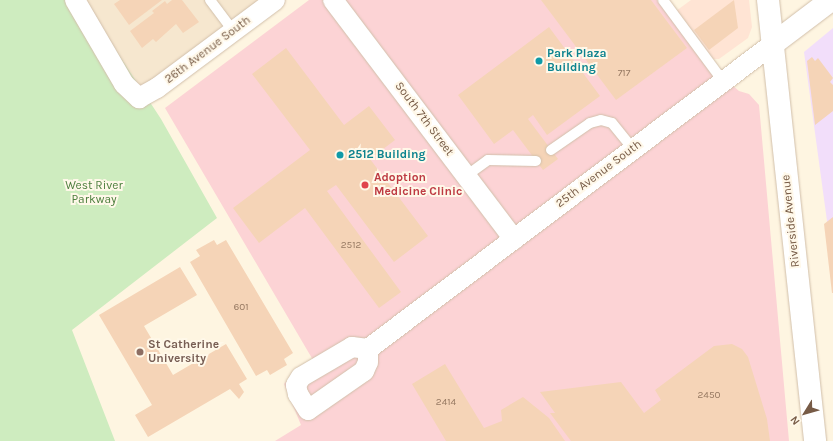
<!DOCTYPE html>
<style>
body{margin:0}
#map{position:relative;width:833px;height:441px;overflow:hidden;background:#fef5e1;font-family:Karla,sans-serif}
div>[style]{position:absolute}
.residential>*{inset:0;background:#f6e7cf}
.commercial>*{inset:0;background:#ffe4d4}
.education>*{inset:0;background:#f2defa}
.medical>*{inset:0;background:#fcd3d5}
.green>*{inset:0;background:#ceecbf}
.building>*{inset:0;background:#f5d4b7}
.roads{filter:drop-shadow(0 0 1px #d1bfaa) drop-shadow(0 0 1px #d1bfaa)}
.lane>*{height:10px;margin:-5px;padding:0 5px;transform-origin:5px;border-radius:5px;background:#fff}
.street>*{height:20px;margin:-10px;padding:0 10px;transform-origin:10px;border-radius:10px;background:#fff}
.secondary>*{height:22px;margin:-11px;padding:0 11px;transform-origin:11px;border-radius:11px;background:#fff}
.dots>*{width:11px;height:11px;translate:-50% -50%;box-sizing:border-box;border:2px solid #fff8e9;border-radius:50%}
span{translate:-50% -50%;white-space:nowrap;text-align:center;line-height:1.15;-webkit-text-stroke:4px #fff8e9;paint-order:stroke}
.number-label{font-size:10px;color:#967962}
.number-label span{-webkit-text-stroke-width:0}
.street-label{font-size:12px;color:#775b46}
.culture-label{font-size:12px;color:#0d838f;font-weight:700}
.left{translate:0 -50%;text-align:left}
.health-label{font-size:12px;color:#be3a42;font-weight:700}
.park-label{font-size:12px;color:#4c7e3d}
.education-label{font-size:12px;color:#785e54;font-weight:700}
.north{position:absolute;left:785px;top:393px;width:40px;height:40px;-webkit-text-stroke:3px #fff8e9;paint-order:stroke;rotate:233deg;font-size:11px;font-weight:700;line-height:16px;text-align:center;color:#775b46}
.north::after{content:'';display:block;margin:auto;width:14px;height:18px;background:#775b46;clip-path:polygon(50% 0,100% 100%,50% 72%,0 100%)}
</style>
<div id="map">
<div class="residential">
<i style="clip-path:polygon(83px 0,266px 0,144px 93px)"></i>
</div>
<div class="commercial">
<i style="clip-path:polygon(691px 0,749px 0,752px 27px,748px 38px,719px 59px,713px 59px,676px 11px)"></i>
</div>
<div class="education">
<i style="clip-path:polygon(833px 28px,833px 265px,804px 52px)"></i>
</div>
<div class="medical">
<i style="clip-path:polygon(309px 0,657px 0,703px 60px,739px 91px,749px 94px,759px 105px,789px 441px,275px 441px,301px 425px,284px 384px,296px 371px,313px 360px,165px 108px)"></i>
</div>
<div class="green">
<i style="clip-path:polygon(0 0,83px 0,161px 119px,217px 218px,72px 330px,115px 441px,0 441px)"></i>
</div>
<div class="building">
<i style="clip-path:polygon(120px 0,162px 0,129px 25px,114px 4px)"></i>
<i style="clip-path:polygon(172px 0,182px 0,199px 22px,183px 33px,176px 24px,156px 42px,153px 39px,142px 48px,130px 31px,154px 13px,152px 11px,165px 1px,167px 4px)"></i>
<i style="clip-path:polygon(541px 0,651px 0,687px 48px,616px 100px)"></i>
<i style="clip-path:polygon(734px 0,738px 28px,709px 50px,694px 30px)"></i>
<i style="clip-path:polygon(549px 27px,600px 96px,547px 135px,533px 115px,528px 119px,558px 159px,543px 170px,513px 130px,494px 144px,458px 95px)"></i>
<i style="clip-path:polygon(286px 48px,344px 125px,369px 106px,395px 140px,370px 159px,428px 236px,394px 262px,336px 185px,327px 191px,401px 292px,379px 308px,305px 208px,259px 243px,233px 208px,310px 150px,252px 74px)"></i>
<i style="clip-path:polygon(812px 57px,815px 61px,818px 58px,833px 78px,830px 82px,833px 85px,833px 111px,815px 125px,807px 61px)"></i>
<i style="clip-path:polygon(833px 217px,833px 293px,832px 293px,824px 224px)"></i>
<i style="clip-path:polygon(214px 240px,217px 245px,226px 240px,293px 353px,284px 359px,287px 365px,270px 375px,267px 370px,256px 376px,190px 262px,200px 256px,196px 250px)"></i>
<i style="clip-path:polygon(180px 267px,197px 295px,144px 326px,173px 375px,226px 344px,247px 379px,239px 384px,244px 392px,239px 399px,230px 389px,148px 437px,135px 415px,152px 405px,99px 315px)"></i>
<i style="clip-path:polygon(732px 344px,742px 349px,748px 357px,767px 419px,770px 441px,571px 441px,550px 413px,555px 413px,540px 392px,621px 382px,644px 413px,661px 400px,655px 390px,714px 346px)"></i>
<i style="clip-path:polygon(445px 364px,484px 428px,502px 421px,501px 410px,523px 397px,549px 418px,565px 441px,446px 441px,412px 384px)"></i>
</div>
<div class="roads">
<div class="lane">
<i style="left:210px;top:0;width:39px;rotate:53deg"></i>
<i style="left:663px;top:0;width:101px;rotate:53.5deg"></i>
<i style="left:551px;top:150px;width:47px;rotate:-34.7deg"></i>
<i style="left:590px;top:123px;width:11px;rotate:-15deg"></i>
<i style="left:601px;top:120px;width:11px;rotate:15deg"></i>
<i style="left:612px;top:123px;width:33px;rotate:51deg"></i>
<i style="left:466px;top:176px;width:27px;rotate:-36deg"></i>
<i style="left:488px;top:160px;width:48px;rotate:1.2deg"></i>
</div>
<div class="street">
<i style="left:75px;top:0;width:97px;rotate:59.7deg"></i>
<i style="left:124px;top:84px;width:21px;rotate:43deg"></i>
<i style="left:139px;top:98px;width:21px;rotate:-29deg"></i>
<i style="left:157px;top:88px;width:147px;rotate:-36.7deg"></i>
<i style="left:333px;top:0;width:300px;rotate:52.9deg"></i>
<i style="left:368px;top:349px;width:13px;rotate:90deg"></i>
<i style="left:368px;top:362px;width:10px;rotate:114deg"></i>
<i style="left:364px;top:371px;width:68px;rotate:145.1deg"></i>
<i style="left:308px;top:410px;width:19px;rotate:-122deg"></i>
<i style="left:298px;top:394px;width:9px;rotate:-103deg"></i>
<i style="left:296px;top:385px;width:9px;rotate:-58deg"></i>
<i style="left:301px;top:377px;width:59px;rotate:-30.5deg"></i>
<i style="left:352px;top:347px;width:16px;rotate:7deg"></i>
<i style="left:368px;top:349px;width:507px;rotate:-36.98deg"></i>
</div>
<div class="secondary">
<i style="left:768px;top:0;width:443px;rotate:83.9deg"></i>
<i style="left:773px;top:44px;width:73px;rotate:-37.2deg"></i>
</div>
</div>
<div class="dots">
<i style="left:539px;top:61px;background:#0f9aa8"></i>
<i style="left:340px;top:155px;background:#0f9aa8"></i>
<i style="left:365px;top:185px;background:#e0444e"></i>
<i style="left:140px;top:352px;background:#8d6e63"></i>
</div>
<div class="number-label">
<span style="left:624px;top:74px">717</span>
<span style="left:351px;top:246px">2512</span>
<span style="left:241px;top:308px">601</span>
<span style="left:709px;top:396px">2450</span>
<span style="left:446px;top:403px">2414</span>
</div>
<div class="street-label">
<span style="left:208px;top:50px;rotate:-37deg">26th Avenue South</span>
<span style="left:424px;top:119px;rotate:53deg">South 7th Street</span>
<span style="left:599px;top:174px;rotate:-37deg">25th Avenue South</span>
<span style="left:791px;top:221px;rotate:-96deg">Riverside Avenue</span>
</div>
<div class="culture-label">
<span class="left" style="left:547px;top:61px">Park Plaza<br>Building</span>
<span class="left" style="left:348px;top:155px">2512 Building</span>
</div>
<div class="health-label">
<span class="left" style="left:374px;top:185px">Adoption<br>Medicine Clinic</span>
</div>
<div class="park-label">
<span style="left:94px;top:193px">West River<br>Parkway</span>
</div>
<div class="education-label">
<span class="left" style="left:148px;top:352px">St Catherine<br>University</span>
</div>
<div class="north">N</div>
</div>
